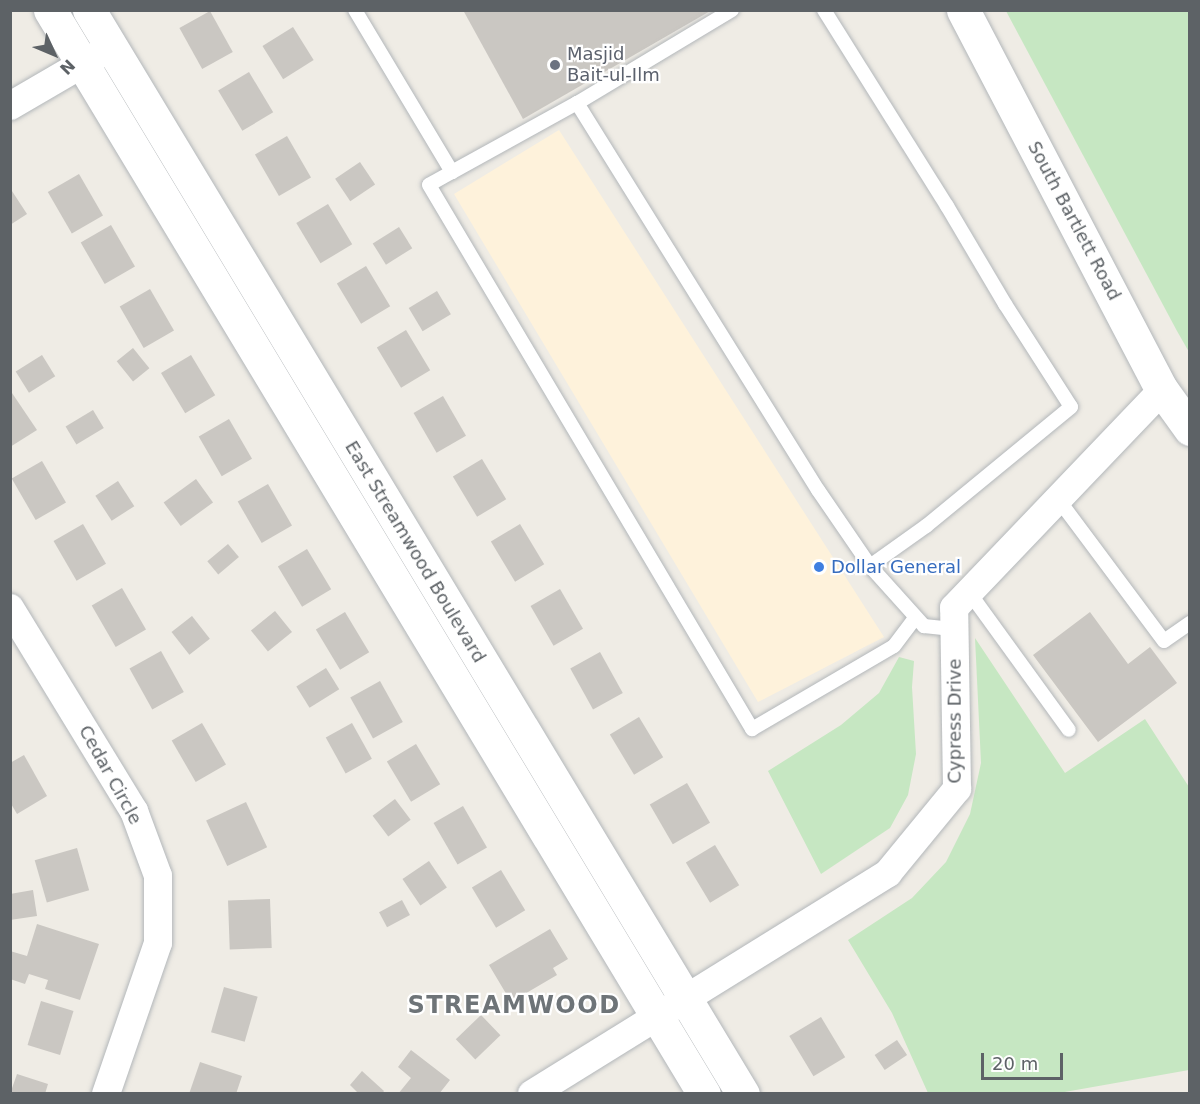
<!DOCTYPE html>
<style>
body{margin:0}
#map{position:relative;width:1200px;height:1104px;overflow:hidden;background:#efece5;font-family:"DejaVu Sans",sans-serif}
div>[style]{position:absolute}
.commercial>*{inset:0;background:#fef2db}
.green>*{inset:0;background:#c6e7c2}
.building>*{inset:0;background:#cac7c2;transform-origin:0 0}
.roads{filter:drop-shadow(0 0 2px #b3b7ba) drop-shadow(0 0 2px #b3b7ba)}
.lane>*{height:14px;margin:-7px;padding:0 7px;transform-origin:7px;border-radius:7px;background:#fff}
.street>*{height:28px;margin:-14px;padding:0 14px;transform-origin:14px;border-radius:14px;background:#fff}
.secondary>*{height:33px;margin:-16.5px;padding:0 16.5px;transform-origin:16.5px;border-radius:16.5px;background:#fff}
.dots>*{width:16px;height:16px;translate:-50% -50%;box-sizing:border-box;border:3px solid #fff;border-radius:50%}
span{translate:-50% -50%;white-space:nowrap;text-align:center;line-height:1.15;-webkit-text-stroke:4.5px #fff;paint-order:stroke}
.worship-label{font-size:18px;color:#5b616d}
.left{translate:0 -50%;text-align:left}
.street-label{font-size:18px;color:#5d6266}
.shop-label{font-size:18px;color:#366cbe}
.district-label{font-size:24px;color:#6e7478;font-weight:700;letter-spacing:1.5px}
.frame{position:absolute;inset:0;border:12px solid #5d6266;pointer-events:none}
.north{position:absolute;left:24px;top:24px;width:60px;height:60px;-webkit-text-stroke:4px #fff;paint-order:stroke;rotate:134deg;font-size:16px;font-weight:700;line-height:24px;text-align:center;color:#5d6266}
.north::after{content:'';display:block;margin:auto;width:21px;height:27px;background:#5d6266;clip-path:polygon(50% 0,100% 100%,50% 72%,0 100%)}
.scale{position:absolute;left:981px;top:1053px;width:82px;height:27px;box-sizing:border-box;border:3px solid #5d6266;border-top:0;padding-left:8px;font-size:18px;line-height:21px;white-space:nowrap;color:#5d6266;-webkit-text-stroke:4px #fff;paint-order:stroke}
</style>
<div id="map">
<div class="commercial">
<i style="clip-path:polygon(559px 130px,884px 637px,758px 702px,454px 194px)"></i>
</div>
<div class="green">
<i style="clip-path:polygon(1006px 11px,1189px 11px,1189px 352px,1177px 331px)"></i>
<i style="clip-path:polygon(975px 638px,1065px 773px,1145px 719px,1189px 787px,1189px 1070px,1059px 1093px,928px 1093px,892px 1013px,848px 940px,912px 898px,946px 862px,970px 814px,981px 763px)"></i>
<i style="clip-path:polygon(899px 657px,914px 661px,912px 687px,916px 754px,908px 795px,890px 828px,821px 874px,768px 771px,841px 725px,879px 693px)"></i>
</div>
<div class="building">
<i style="clip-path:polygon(463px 10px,712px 10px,523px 119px)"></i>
<i style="left:210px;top:11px;width:47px;height:35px;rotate:61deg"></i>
<i style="left:293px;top:27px;width:39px;height:36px;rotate:58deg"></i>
<i style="left:249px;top:72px;width:47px;height:36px;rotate:59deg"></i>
<i style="left:287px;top:136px;width:48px;height:37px;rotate:60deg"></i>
<i style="left:360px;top:162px;width:27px;height:30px;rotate:56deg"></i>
<i style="left:79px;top:174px;width:48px;height:36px;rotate:60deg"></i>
<i style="clip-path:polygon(10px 188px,27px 214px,10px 225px)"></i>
<i style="left:328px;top:204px;width:47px;height:37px;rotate:59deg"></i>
<i style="left:111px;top:225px;width:48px;height:35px;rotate:60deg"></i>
<i style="left:399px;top:227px;width:25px;height:31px;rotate:58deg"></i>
<i style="left:366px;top:266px;width:47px;height:34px;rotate:59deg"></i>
<i style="left:150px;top:289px;width:48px;height:35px;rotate:60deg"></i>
<i style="left:437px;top:291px;width:27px;height:33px;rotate:59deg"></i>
<i style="left:406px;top:330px;width:47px;height:34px;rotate:59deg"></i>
<i style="left:133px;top:348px;width:26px;height:21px;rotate:51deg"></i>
<i style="left:42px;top:355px;width:25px;height:31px;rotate:58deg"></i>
<i style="left:191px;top:355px;width:47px;height:35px;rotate:59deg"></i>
<i style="clip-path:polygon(10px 390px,37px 430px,10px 447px)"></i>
<i style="left:443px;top:396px;width:46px;height:34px;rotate:60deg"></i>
<i style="left:93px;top:410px;width:21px;height:32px;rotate:59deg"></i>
<i style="left:229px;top:419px;width:46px;height:35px;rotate:60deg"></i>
<i style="left:482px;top:459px;width:47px;height:34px;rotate:59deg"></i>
<i style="left:42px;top:461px;width:48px;height:35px;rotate:60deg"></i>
<i style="left:196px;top:479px;width:29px;height:40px;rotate:54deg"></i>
<i style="left:118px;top:481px;width:30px;height:27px;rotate:57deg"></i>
<i style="left:268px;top:484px;width:48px;height:35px;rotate:60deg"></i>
<i style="left:83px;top:524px;width:46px;height:34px;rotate:60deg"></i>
<i style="left:520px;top:524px;width:47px;height:34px;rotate:59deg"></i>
<i style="left:228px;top:544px;width:17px;height:27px;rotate:50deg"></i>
<i style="left:307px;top:549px;width:47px;height:34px;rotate:59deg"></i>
<i style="left:122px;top:588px;width:48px;height:35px;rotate:60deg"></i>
<i style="left:560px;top:589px;width:46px;height:34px;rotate:60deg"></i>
<i style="left:275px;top:611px;width:27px;height:31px;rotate:51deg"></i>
<i style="left:345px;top:612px;width:47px;height:34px;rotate:59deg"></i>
<i style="clip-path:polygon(1090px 612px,1128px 664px,1150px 647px,1177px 683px,1098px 742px,1033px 655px)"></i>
<i style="left:192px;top:616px;width:29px;height:26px;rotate:52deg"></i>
<i style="left:161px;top:651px;width:47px;height:36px;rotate:61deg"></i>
<i style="left:600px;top:652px;width:47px;height:34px;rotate:61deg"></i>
<i style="left:326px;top:668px;width:25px;height:35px;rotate:58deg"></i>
<i style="left:380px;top:681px;width:47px;height:34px;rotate:61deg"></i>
<i style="left:639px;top:717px;width:47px;height:34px;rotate:59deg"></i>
<i style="left:202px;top:723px;width:48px;height:35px;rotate:60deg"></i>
<i style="left:352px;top:723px;width:41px;height:30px;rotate:61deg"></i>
<i style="left:416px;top:744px;width:47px;height:34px;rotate:59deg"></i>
<i style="clip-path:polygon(24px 755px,47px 796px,17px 814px,10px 802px,10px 763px)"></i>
<i style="left:687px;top:783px;width:46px;height:43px;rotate:60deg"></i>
<i style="left:395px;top:799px;width:26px;height:28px;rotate:53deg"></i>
<i style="left:246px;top:802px;width:50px;height:44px;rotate:65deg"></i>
<i style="left:463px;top:806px;width:48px;height:34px;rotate:60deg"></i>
<i style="left:715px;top:845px;width:47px;height:34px;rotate:59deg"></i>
<i style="left:77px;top:848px;width:44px;height:44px;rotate:74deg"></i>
<i style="left:429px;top:861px;width:32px;height:32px;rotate:56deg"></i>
<i style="left:501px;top:870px;width:47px;height:34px;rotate:59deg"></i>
<i style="clip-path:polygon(33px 890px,37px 916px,10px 920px,10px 894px)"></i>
<i style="left:270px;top:899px;width:49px;height:42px;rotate:88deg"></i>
<i style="left:402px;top:900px;width:17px;height:26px;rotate:62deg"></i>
<i style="clip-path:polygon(37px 924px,99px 944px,80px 1000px,45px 989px,48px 980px,29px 974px,25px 984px,10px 979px,10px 951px,27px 956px)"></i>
<i style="clip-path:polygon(550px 929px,568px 959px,553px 968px,557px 975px,511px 1002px,489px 965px)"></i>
<i style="left:224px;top:987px;width:35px;height:47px;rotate:16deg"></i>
<i style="left:41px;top:1001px;width:34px;height:46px;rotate:17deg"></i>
<i style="left:481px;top:1015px;width:28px;height:35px;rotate:46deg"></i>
<i style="left:821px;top:1017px;width:47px;height:37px;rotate:59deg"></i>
<i style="left:897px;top:1040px;width:18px;height:27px;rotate:56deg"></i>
<i style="clip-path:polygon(411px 1050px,450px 1080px,439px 1094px,398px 1094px,411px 1078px,398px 1067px)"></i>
<i style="clip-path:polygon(200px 1062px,242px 1076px,236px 1094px,189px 1094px)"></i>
<i style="clip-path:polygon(362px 1071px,384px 1091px,382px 1094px,359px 1094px,350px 1085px)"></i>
<i style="clip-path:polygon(17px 1074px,48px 1084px,45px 1094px,10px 1094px)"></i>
</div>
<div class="roads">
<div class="lane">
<i style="left:355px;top:10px;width:189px;rotate:59.1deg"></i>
<i style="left:452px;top:172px;width:143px;rotate:-28.9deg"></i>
<i style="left:732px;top:10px;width:181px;rotate:149deg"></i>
<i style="left:577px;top:103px;width:456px;rotate:58.1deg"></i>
<i style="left:818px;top:490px;width:92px;rotate:55.6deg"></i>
<i style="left:870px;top:566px;width:81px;rotate:48deg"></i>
<i style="left:924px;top:626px;width:31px;rotate:6deg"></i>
<i style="left:824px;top:10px;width:231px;rotate:57.9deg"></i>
<i style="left:947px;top:206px;width:114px;rotate:59.4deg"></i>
<i style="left:1005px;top:304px;width:122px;rotate:57.3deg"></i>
<i style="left:1071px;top:407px;width:188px;rotate:140.6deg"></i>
<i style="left:926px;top:526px;width:69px;rotate:144.5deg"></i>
<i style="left:452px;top:172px;width:26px;rotate:151deg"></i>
<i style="left:429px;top:185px;width:633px;rotate:59.3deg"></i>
<i style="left:752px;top:729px;width:164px;rotate:-30.3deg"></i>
<i style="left:894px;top:646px;width:35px;rotate:-53deg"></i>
<i style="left:1058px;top:499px;width:177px;rotate:53.3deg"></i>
<i style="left:1164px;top:641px;width:32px;rotate:-35deg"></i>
<i style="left:969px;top:592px;width:170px;rotate:54.1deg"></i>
</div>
<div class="street">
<i style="left:10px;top:106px;width:105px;rotate:-30.2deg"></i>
<i style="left:10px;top:608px;width:238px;rotate:58.6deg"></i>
<i style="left:134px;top:811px;width:69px;rotate:69.7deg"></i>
<i style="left:158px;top:876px;width:67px;rotate:90deg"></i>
<i style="left:158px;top:943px;width:160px;rotate:109deg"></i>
<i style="left:532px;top:1094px;width:419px;rotate:-31.8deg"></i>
<i style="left:888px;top:873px;width:109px;rotate:-50.6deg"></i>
<i style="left:957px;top:789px;width:181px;rotate:-90.9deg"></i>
<i style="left:954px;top:608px;width:301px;rotate:-46.3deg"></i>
</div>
<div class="secondary">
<i style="left:50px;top:10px;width:1266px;rotate:58.9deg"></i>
<i style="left:89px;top:10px;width:1266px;rotate:58.9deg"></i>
<i style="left:963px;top:10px;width:429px;rotate:62.4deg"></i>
<i style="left:1162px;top:390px;width:48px;rotate:54.3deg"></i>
</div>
</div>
<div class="dots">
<i style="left:555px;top:65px;background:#6b7280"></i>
<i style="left:819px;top:567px;background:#3f7fe0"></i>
</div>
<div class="worship-label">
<span class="left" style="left:567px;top:65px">Masjid<br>Bait-ul-Ilm</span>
</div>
<div class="street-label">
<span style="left:1074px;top:221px;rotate:62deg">South Bartlett Road</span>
<span style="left:415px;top:552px;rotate:59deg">East Streamwood Boulevard</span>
<span style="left:955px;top:721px;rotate:-90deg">Cypress Drive</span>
<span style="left:110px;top:775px;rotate:61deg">Cedar Circle</span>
</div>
<div class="shop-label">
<span class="left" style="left:831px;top:567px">Dollar General</span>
</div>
<div class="district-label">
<span style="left:514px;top:1006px">STREAMWOOD</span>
</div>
<div class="frame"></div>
<div class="north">N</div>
<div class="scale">20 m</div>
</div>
